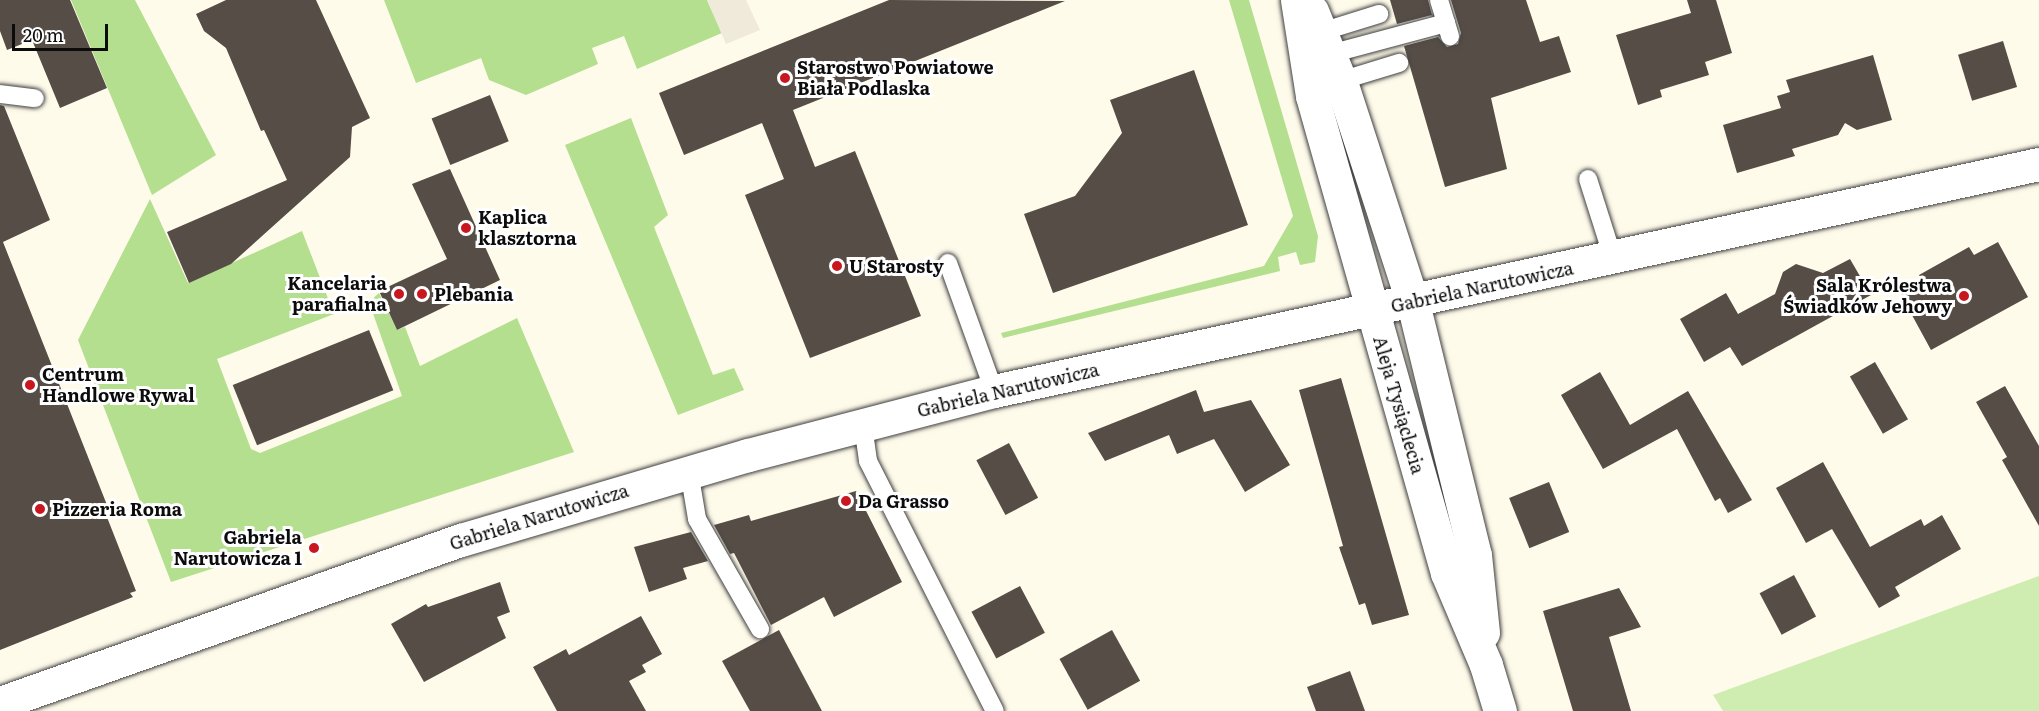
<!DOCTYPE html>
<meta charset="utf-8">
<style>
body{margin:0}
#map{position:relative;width:2039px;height:711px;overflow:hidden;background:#fffbeb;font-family:Literata,serif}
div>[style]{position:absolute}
.green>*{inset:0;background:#d0edb1}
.forest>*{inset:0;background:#b3df8f}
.plaza>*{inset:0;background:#efeada}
.building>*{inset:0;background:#564d47;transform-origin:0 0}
.roads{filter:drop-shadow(0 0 2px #3f3f3f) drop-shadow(0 0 2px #3f3f3f)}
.service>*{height:18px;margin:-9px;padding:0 9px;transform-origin:9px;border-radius:9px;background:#fff}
.tertiary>*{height:33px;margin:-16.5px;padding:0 16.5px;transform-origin:16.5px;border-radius:16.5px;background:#fff}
.dots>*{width:16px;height:16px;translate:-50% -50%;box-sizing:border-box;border:3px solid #fff;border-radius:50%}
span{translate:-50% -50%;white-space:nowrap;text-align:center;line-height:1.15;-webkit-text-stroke:6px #fff;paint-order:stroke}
.poi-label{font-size:18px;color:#0c0c0c;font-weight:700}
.left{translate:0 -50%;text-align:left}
.right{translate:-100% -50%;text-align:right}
.street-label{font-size:18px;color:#0c0c0c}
.scale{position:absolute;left:12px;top:24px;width:96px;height:27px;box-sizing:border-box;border:3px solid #0c0c0c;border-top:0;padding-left:8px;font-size:18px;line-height:21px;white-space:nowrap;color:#0c0c0c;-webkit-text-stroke:4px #fff;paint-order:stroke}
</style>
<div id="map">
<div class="green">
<i style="clip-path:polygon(2039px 576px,2039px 711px,1723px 711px,1713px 695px)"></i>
</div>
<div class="forest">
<i style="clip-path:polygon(71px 0,135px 0,216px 155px,152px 195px)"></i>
<i style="clip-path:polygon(384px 0,707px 0,722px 33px,637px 69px,624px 36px,592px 48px,598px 64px,526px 95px,489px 80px,481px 58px,416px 83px)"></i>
<i style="clip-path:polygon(1229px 0,1249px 0,1318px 236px,1315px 262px,1300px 265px,1296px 252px,1278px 257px,1280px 271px,1003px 338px,1001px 333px,1264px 266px,1293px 216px)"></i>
<i style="clip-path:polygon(631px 118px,668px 215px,654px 227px,713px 375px,734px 368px,744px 390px,678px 415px,565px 145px)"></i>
<i style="clip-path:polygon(150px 199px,188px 283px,302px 231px,334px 314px,217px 359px,251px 449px,260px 453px,402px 396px,369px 302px,379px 293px,397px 330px,405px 327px,420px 366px,517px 318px,574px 452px,171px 582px,78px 340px)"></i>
</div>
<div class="plaza">
<i style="clip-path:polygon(707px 0,746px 0,760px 30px,726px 44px)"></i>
</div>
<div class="building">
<i style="clip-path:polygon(0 0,70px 0,107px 88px,60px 108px,32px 40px,7px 50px,0 31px)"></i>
<i style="clip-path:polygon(226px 0,316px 0,370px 118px,352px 127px,350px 157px,231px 264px,189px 283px,167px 232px,287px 180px,264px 130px,261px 131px,226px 48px,204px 31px,196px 14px)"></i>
<i style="clip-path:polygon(889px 0,1065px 1px,793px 110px,815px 167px,855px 151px,921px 316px,810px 358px,745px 195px,784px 179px,762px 123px,684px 155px,659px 93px)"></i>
<i style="clip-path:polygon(1390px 0,1428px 0,1432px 15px,1397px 24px)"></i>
<i style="clip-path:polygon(1451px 0,1526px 0,1540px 42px,1559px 36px,1571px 72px,1491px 98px,1507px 169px,1445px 187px,1404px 46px,1438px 37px,1447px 47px,1458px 44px,1461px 33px)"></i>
<i style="clip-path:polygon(1687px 0,1716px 0,1732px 53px,1705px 62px,1709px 75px,1660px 90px,1662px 97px,1638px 105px,1616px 35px,1691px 13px)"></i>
<i style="left:2003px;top:41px;width:48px;height:47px;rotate:73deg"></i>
<i style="clip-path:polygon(1873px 55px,1892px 120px,1857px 130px,1845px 123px,1838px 135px,1792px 149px,1795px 156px,1737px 173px,1723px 125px,1781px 108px,1777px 96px,1790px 92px,1786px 80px)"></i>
<i style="clip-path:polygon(1194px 70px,1248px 225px,1053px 293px,1024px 214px,1075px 196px,1122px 133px,1110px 100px)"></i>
<i style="left:490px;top:95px;width:50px;height:63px;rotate:68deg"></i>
<i style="clip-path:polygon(0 105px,4px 106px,50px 220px,3px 242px,107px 505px,103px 507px,136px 591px,130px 593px,133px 597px,0 650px)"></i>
<i style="clip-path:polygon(450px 169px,500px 280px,397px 330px,379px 291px,447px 259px,412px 184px)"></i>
<i style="clip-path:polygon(1998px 242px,2028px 297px,1931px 350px,1901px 295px,1923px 283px,1919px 275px,1969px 247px,1974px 255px)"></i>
<i style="clip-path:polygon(1850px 259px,1871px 295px,1742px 366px,1730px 347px,1704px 362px,1680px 319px,1726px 293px,1738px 314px,1775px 294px,1783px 272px,1796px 264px,1823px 273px)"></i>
<i style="left:369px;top:330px;width:65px;height:147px;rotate:68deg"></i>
<i style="left:1875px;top:362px;width:66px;height:29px;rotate:60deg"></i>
<i style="clip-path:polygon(1600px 372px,1630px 425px,1688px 391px,1752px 500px,1728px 513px,1720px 498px,1715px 501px,1677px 429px,1603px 469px,1561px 395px)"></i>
<i style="clip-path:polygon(1341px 378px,1409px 615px,1372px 625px,1365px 603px,1359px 605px,1339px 547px,1343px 546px,1299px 390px)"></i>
<i style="clip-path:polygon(2005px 386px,2039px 446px,2039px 526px,2002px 460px,2007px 457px,1976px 402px)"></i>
<i style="clip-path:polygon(1196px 390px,1204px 412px,1251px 400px,1290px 465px,1245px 492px,1214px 439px,1177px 454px,1169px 435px,1105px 461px,1088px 433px)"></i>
<i style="left:1009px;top:443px;width:62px;height:37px;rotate:62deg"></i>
<i style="clip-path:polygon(1823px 462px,1870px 547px,1921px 519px,1924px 526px,1942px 515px,1961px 549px,1895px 587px,1900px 596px,1879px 608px,1832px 529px,1806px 543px,1776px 488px)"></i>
<i style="left:1549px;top:482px;width:54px;height:43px;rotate:68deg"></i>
<i style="clip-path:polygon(856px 491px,902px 582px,834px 617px,824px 597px,771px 625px,734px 553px,730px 554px,714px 525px,749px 515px,751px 521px)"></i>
<i style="clip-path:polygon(691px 532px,708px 561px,683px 568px,687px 579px,649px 592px,634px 547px)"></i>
<i style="left:1794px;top:575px;width:47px;height:39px;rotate:62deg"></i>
<i style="clip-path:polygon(500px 582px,510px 612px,497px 617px,506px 638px,424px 682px,391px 624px,426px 604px,428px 607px)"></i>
<i style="left:1020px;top:586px;width:53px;height:55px;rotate:62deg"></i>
<i style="clip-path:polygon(1619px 588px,1641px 627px,1609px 637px,1631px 711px,1573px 711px,1543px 611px)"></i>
<i style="clip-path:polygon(641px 616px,662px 654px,642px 665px,646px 672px,629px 681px,646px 711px,557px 711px,533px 667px,566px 649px,569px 655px)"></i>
<i style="clip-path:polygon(779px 630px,822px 711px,750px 711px,722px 661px)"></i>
<i style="left:1112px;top:630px;width:58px;height:60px;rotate:61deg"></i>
<i style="clip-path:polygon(1350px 671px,1365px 711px,1316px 711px,1307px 687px)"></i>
</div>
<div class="roads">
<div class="service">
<i style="left:1439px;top:0;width:24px;rotate:73deg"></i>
<i style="left:1321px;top:32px;width:61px;rotate:-17.2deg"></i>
<i style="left:1330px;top:54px;width:120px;rotate:-15deg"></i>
<i style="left:1446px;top:23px;width:14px;rotate:73deg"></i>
<i style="left:1340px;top:81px;width:62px;rotate:-17deg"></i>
<i style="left:0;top:94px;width:35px;rotate:7deg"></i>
<i style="left:1588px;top:179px;width:83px;rotate:72.4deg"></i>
<i style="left:948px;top:263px;width:136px;rotate:70.2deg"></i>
<i style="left:863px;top:425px;width:36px;rotate:82deg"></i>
<i style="left:868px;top:461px;width:280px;rotate:63.1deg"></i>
<i style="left:689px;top:471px;width:49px;rotate:80.5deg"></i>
<i style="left:697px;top:519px;width:127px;rotate:60.2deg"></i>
</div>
<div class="tertiary">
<i style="left:1297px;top:0;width:97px;rotate:81.1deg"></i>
<i style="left:1312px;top:96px;width:496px;rotate:74.2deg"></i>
<i style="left:1447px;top:573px;width:100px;rotate:67deg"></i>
<i style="left:1486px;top:665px;width:48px;rotate:73.1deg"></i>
<i style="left:1312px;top:11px;width:80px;rotate:67.9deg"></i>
<i style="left:1342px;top:85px;width:229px;rotate:72deg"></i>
<i style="left:1413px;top:303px;width:260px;rotate:76.2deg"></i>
<i style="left:1475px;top:555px;width:78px;rotate:84.1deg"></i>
<i style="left:0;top:703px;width:489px;rotate:-19.5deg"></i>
<i style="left:461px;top:540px;width:299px;rotate:-16.5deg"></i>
<i style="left:748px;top:455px;width:254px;rotate:-14.6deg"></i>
<i style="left:994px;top:391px;width:1069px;rotate:-12.26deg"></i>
</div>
</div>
<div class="dots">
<i style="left:785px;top:78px;background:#c91720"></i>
<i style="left:466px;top:228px;background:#c91720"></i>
<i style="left:837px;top:266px;background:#c91720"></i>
<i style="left:399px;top:294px;background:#c91720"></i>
<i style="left:422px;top:294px;background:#c91720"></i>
<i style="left:1964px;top:296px;background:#c91720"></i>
<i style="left:30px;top:385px;background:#c91720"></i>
<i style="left:846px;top:501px;background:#c91720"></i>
<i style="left:40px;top:509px;background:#c91720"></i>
<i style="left:314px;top:548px;background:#c91720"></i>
</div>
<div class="poi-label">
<span class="left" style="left:797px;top:78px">Starostwo Powiatowe<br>Biała Podlaska</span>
<span class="left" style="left:478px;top:228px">Kaplica<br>klasztorna</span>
<span class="left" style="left:849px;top:266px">U Starosty</span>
<span class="right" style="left:387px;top:294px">Kancelaria<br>parafialna</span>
<span class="right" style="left:1952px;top:296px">Sala Królestwa<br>Świadków Jehowy</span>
<span class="left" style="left:434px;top:294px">Plebania</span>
<span class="left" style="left:42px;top:385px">Centrum<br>Handlowe Rywal</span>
<span class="left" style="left:858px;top:501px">Da Grasso</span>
<span class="left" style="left:52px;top:509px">Pizzeria Roma</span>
<span class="right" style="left:302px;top:548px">Gabriela<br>Narutowicza 1</span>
</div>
<div class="street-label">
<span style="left:1482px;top:287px;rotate:-12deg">Gabriela Narutowicza</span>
<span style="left:1008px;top:390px;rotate:-13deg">Gabriela Narutowicza</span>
<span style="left:1399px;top:405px;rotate:74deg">Aleja Tysiąclecia</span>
<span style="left:539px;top:517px;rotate:-17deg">Gabriela Narutowicza</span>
</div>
<div class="scale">20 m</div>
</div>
